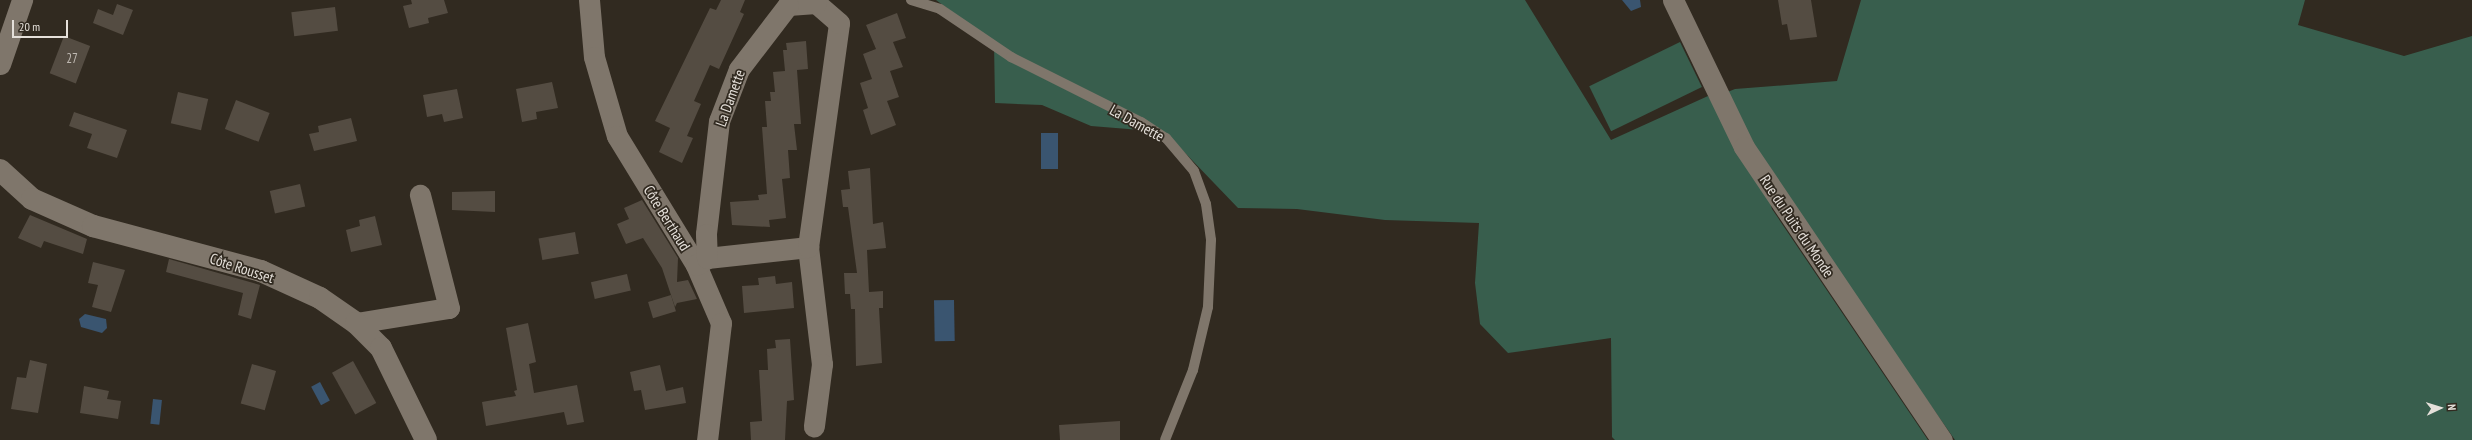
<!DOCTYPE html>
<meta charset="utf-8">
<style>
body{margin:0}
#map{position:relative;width:2472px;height:440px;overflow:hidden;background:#312a20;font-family:"PT Sans Narrow",sans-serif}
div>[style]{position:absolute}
.green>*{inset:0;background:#385e4d;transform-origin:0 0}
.water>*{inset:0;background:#3a5570;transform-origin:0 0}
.building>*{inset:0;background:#544c42;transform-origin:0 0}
.lane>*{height:10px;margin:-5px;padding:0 5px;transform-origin:5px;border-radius:5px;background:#7f766b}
.street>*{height:21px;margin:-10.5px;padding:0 10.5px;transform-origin:10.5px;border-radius:10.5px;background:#7f766b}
.secondary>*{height:22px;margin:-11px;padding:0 11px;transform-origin:11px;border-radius:11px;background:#7f766b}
span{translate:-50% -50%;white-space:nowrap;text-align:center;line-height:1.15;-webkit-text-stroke:3.5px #312a20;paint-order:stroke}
.number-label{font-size:13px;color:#c1bbb4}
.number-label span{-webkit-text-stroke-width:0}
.street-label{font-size:15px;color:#e5e0da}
.north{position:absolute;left:2420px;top:388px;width:40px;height:40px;-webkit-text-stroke:3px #312a20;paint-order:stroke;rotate:86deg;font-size:11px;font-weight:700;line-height:16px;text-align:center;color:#e5e0da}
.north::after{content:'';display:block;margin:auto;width:14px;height:18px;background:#e5e0da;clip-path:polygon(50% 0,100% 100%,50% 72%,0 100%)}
.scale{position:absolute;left:12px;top:20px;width:56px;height:18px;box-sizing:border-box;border:2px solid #e5e0da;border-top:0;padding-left:5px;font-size:12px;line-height:14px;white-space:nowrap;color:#e5e0da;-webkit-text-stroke:3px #312a20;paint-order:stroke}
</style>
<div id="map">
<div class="green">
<i style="clip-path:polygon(936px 0,1525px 0,1611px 140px,1708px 96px,1767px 191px,1772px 209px,1928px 440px,1615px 440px,1612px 437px,1611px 338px,1508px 353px,1480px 324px,1475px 283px,1479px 223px,1385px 220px,1297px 209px,1238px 208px,1165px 132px,1091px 126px,1042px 105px,995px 103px,994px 43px)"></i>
<i style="clip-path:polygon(1861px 0,2305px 0,2298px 25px,2404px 56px,2472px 36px,2472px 440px,1955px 440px,1749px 146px,1725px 93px,1735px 89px,1837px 81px)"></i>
<i style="left:1680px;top:42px;width:50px;height:101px;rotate:64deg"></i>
</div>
<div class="water">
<i style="clip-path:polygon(1622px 0,1640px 0,1641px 7px,1631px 11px)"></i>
<i style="left:1041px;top:133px;width:17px;height:36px"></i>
<i style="left:954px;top:300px;width:41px;height:20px;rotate:89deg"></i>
<i style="clip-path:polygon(85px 314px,106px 319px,107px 328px,102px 333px,81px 327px,79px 319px)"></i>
<i style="left:320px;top:382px;width:21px;height:10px;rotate:62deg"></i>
<i style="left:153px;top:399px;width:9px;height:25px;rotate:6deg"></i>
</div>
<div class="building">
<i style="clip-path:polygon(411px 0,444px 0,448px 13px,428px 18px,429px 23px,409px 28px,403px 6px,412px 4px)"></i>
<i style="clip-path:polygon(721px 0,745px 0,740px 12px,744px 14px,719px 69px,710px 65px,694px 101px,701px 104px,687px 136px,693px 138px,682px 163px,659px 152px,670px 128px,655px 121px,710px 8px,716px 10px)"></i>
<i style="clip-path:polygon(1778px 0,1811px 0,1817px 37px,1790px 40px,1787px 24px,1782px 25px)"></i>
<i style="clip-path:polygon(117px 4px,133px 10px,123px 35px,93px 23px,98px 9px,113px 15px)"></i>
<i style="left:335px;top:7px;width:24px;height:44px;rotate:83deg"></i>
<i style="clip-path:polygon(897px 13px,906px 38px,893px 42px,903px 67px,890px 71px,899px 97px,887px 101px,896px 125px,871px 135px,863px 110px,868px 108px,860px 83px,872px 79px,863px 54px,876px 49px,866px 25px)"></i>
<i style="left:64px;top:36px;width:28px;height:40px;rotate:21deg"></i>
<i style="clip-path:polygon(806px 41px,808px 69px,797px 70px,801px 124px,794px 124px,797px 150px,788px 150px,790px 178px,782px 179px,786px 218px,769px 220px,770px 227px,732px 225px,730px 202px,759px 200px,758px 195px,767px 194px,762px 127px,767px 127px,765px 101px,771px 101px,770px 92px,775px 92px,773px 72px,785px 71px,783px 50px,787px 50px,786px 43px)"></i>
<i style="clip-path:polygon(552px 82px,558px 108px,536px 112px,537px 119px,522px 122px,516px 89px)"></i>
<i style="clip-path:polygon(457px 89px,463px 118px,444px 122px,442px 114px,427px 117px,423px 95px)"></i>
<i style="left:178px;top:92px;width:31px;height:32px;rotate:13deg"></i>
<i style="left:236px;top:100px;width:36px;height:31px;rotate:21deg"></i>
<i style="clip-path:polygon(74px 112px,127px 130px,117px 158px,87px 148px,92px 134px,69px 126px)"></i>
<i style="clip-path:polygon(351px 118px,357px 141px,314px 151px,309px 134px,319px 132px,318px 126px)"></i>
<i style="clip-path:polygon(870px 168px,873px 224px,883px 222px,886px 248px,867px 250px,869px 292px,883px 291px,883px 308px,879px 308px,882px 363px,856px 366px,855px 309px,851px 309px,850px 294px,845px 294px,844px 273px,857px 273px,848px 207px,843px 207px,841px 190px,850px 189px,848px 171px)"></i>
<i style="left:300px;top:184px;width:23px;height:31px;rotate:77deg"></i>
<i style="clip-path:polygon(495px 191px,495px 212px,452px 210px,452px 192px)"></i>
<i style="clip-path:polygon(642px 200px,678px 258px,677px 282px,688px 280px,697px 299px,677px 303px,675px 307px,662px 268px,643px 238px,626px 244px,617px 224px,629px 219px,624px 208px)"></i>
<i style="clip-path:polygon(30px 215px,87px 239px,83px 254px,44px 241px,41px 248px,18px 238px)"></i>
<i style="clip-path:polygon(375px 216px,382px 245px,351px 252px,346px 230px,360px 226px,359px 220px)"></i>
<i style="left:575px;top:232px;width:22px;height:37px;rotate:80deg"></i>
<i style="clip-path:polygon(169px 259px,260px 285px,251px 319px,238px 315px,243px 293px,166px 272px)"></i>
<i style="clip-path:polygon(93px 262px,125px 270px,111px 312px,92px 307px,98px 285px,88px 283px)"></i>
<i style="left:627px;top:274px;width:17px;height:37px;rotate:77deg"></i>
<i style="clip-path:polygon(775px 276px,776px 284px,792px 282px,794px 308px,744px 313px,742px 286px,759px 285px,758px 278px)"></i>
<i style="left:671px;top:295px;width:17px;height:24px;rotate:73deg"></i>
<i style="clip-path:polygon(528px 323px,536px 362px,529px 364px,534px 393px,577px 385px,584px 422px,567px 425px,564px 412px,486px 426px,482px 402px,516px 396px,514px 391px,517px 390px,506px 328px)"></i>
<i style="clip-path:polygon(790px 339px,794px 400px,787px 401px,785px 440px,751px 440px,750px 422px,762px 421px,759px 370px,768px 370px,767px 349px,776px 348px,775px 340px)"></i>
<i style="clip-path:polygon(30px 360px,47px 364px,38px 413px,11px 409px,17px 377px,26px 378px)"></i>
<i style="left:353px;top:361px;width:48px;height:24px;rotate:61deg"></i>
<i style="left:252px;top:364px;width:25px;height:41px;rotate:16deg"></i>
<i style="clip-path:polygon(660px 365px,666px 391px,683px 387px,686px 403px,645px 410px,641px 390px,634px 391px,630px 372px)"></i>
<i style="clip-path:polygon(84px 386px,109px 391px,107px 399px,121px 401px,118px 419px,80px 413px)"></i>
<i style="clip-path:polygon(1120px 421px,1120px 440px,1060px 440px,1059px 425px)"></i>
</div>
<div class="lane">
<i style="left:911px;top:0;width:30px;rotate:17deg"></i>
<i style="left:940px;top:9px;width:86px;rotate:34.1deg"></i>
<i style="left:1011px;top:57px;width:145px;rotate:26.6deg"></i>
<i style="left:1141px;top:122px;width:30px;rotate:33deg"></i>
<i style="left:1166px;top:138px;width:43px;rotate:49.7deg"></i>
<i style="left:1194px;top:171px;width:35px;rotate:70deg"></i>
<i style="left:1206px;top:204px;width:36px;rotate:82deg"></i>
<i style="left:1211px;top:240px;width:67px;rotate:92.6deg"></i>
<i style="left:1208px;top:307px;width:65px;rotate:103.4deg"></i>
<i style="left:1193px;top:370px;width:75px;rotate:111.8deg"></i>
</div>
<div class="street">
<i style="left:589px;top:0;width:57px;rotate:85deg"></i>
<i style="left:594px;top:57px;width:82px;rotate:73.8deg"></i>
<i style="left:617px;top:136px;width:151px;rotate:58.5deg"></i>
<i style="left:696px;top:265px;width:63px;rotate:66.7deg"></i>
<i style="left:721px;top:323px;width:118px;rotate:96.8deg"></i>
<i style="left:1673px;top:0;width:163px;rotate:64.2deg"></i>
<i style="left:1744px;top:147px;width:354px;rotate:56deg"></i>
<i style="left:0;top:64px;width:68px;rotate:-71deg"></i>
<i style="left:808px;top:247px;width:118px;rotate:83.2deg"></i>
<i style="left:822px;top:364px;width:63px;rotate:97.4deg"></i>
<i style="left:696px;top:265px;width:13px;rotate:-32deg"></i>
<i style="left:707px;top:258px;width:102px;rotate:-6.2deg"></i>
<i style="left:808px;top:247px;width:226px;rotate:-82.1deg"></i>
<i style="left:839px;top:23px;width:30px;rotate:-139deg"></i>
<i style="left:816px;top:3px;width:28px;rotate:176deg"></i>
<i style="left:788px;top:5px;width:81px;rotate:127.4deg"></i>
<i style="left:739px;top:69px;width:56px;rotate:111deg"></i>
<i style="left:719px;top:121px;width:114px;rotate:96.6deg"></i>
<i style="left:706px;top:234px;width:24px;rotate:88deg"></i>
<i style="left:356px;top:323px;width:94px;rotate:-9.2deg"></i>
<i style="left:449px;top:308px;width:117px;rotate:-104.4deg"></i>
</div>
<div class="secondary">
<i style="left:0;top:170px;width:43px;rotate:42.2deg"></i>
<i style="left:32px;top:199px;width:67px;rotate:23.9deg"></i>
<i style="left:93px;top:226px;width:174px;rotate:15deg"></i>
<i style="left:261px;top:271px;width:65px;rotate:24.6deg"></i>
<i style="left:320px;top:298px;width:44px;rotate:34.8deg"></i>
<i style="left:356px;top:323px;width:35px;rotate:45deg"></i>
<i style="left:381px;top:348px;width:102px;rotate:63.9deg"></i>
</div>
<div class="number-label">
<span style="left:72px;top:59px">27</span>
</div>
<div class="street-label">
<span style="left:730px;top:98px;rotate:-70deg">La Damette</span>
<span style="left:1137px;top:123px;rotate:29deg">La Damette</span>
<span style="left:667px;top:218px;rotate:58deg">Côte Berthaud</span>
<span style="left:1797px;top:226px;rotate:56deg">Rue du Puits du Monde</span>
<span style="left:242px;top:268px;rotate:18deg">Côte Rousset</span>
</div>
<div class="north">N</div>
<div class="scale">20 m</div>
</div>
